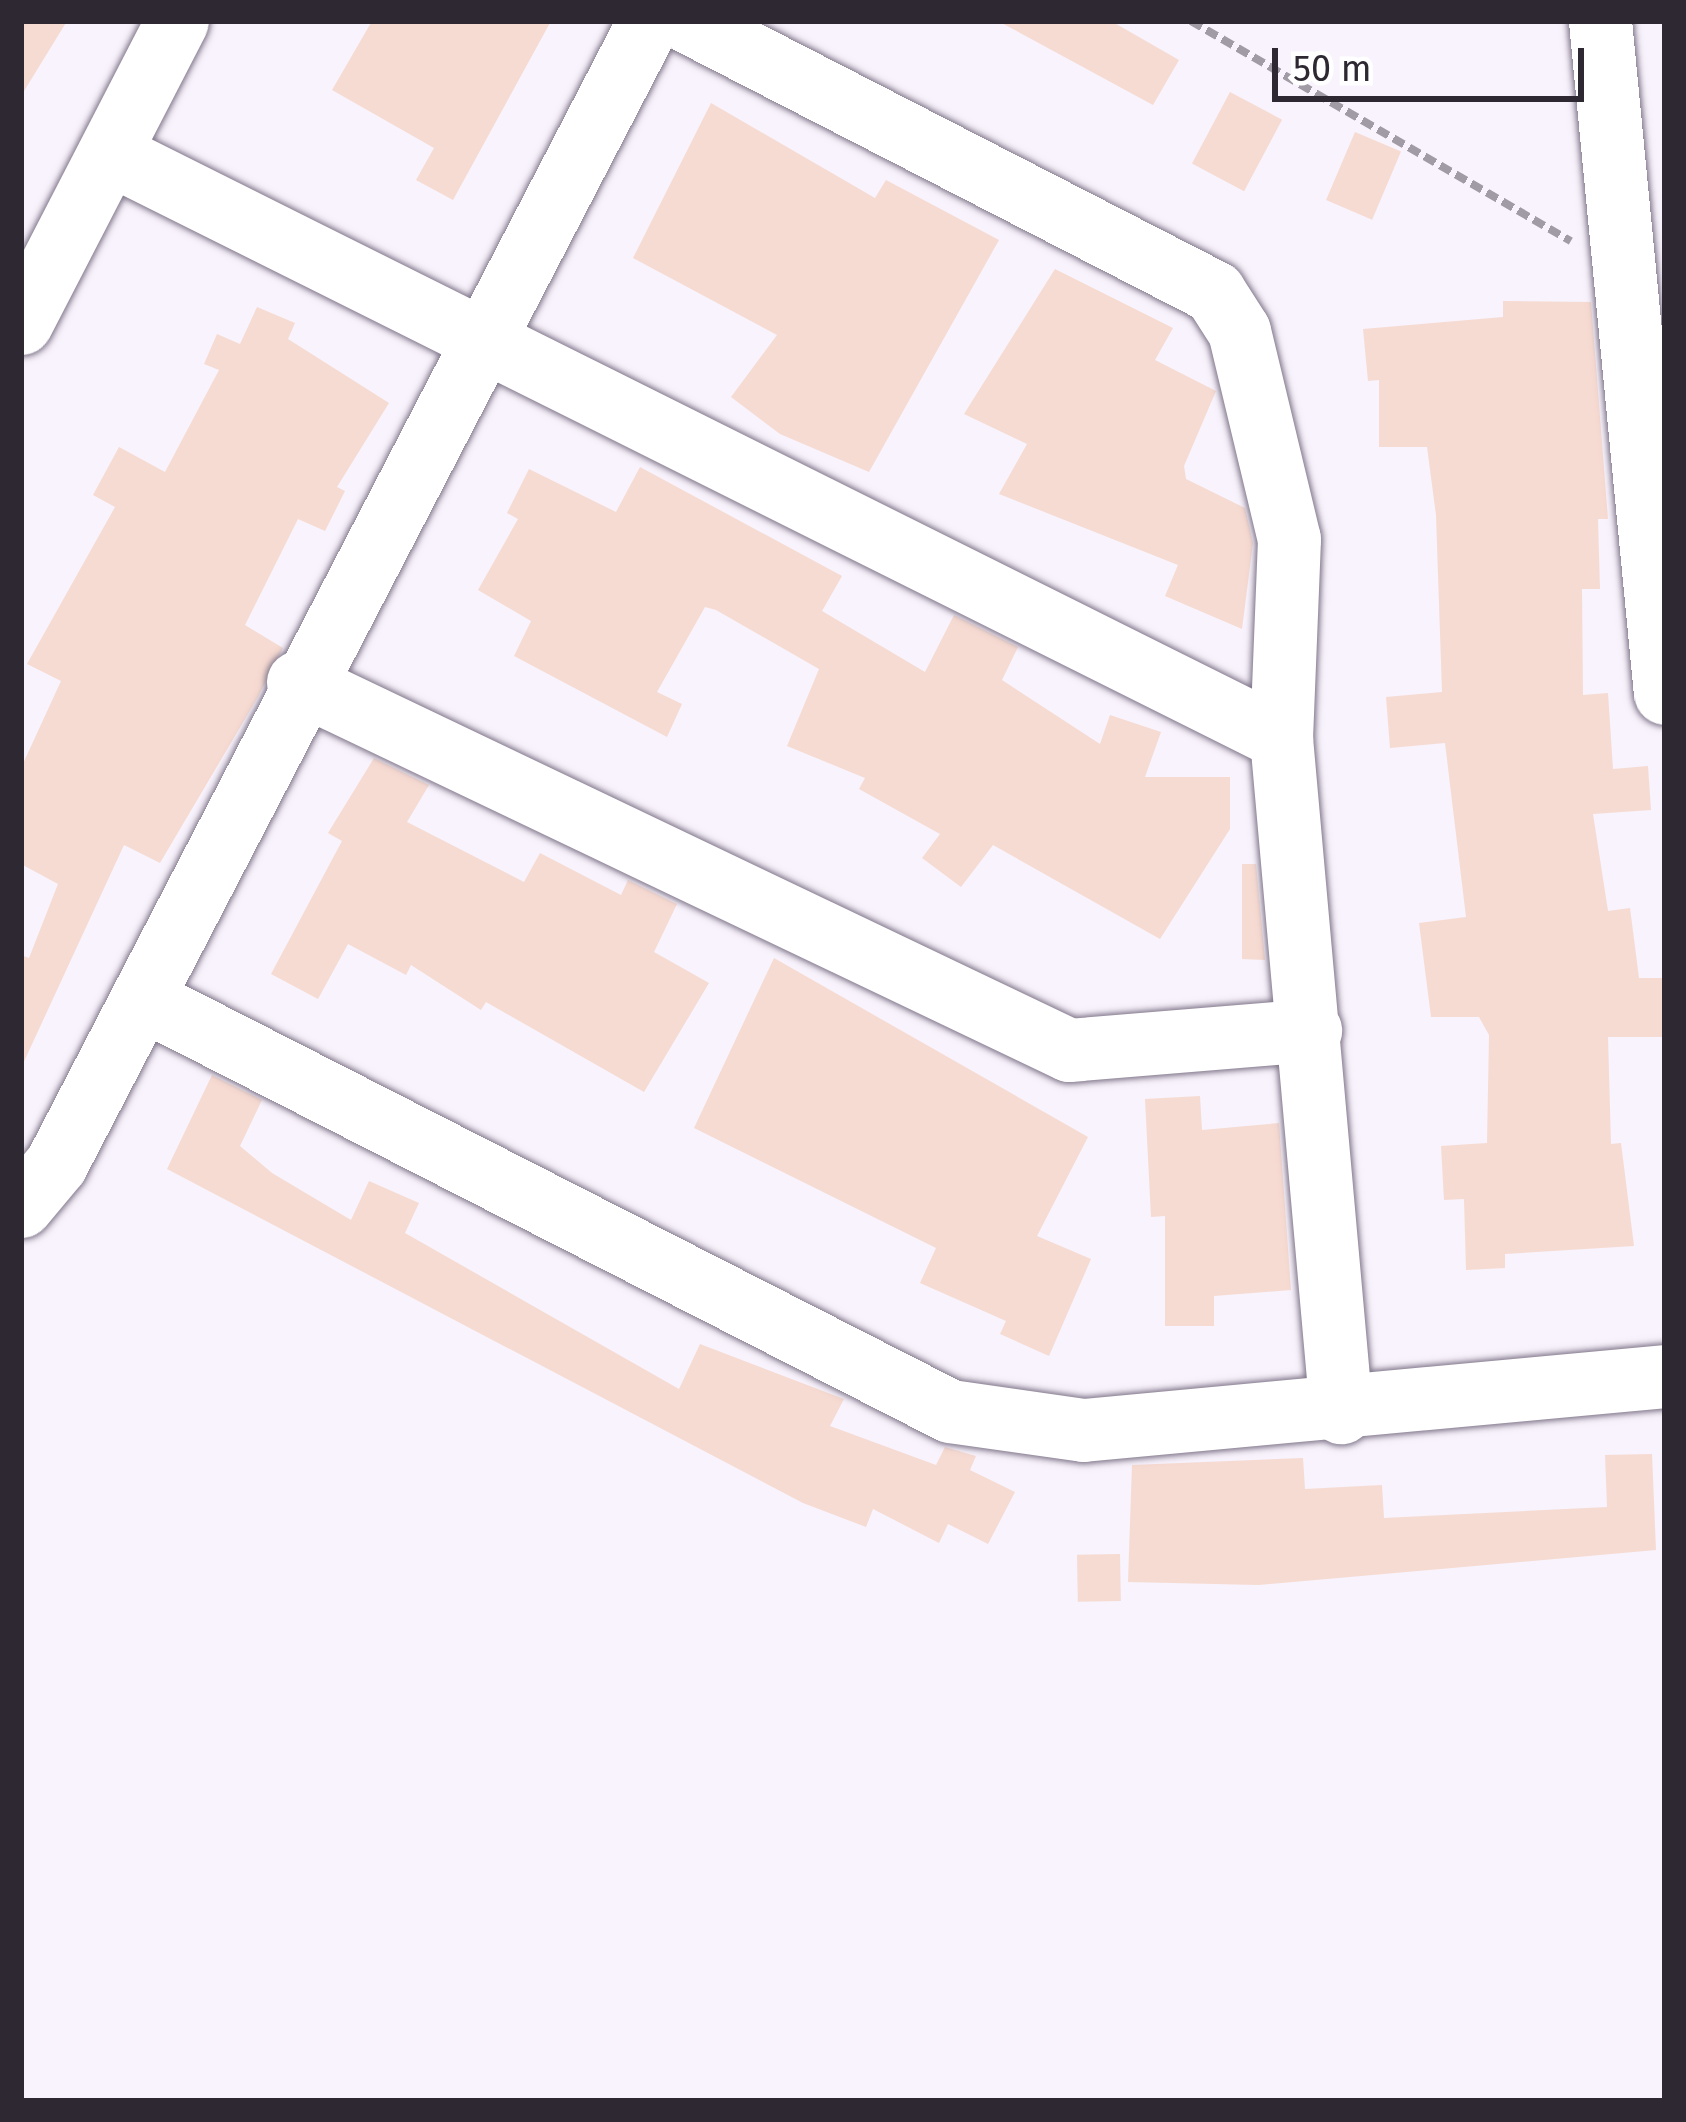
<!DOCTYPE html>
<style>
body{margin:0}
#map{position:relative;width:1686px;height:2122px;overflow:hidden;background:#f8f3fc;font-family:"Fira Sans",sans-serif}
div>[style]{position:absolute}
.building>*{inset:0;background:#f6dbd2;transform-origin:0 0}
.path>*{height:8px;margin-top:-4px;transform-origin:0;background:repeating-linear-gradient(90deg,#a09ba4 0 12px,transparent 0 18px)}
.roads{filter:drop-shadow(0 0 3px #80768a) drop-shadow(0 0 3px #80768a)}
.minor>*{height:63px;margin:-31.5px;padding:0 31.5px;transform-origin:31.5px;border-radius:31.5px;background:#fff}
span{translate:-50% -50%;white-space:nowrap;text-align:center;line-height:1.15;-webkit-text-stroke:9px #fff;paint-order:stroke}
.frame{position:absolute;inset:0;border:24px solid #2d2831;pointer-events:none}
.scale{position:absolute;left:1272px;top:48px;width:312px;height:54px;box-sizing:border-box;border:6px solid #2d2831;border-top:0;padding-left:15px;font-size:36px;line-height:42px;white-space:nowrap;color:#2d2831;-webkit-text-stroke:9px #fff;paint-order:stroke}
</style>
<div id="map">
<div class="building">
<i style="clip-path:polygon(21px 21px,67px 21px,21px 96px)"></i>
<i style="clip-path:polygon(372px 21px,551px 21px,453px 200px,416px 180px,434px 148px,332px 90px)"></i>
<i style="clip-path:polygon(998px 21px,1111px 21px,1179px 60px,1153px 105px)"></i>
<i style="left:1230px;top:92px;width:59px;height:81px;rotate:28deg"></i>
<i style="clip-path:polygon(711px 103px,875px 198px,886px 180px,999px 240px,869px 472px,780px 434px,731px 397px,777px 335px,633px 258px)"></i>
<i style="left:1355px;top:132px;width:50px;height:74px;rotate:23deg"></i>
<i style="clip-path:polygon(1055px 269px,1173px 328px,1155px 360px,1216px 391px,1184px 466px,1186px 479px,1245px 508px,1253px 543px,1242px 629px,1165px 596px,1178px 565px,999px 494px,1027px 444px,964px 414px)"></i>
<i style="clip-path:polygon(1503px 301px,1591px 302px,1608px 519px,1598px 519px,1600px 589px,1582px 589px,1583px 695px,1608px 693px,1613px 769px,1648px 766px,1651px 810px,1593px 814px,1608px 911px,1630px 908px,1639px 978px,1665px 978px,1665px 1037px,1608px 1037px,1611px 1144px,1621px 1143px,1634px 1246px,1505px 1254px,1505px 1268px,1466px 1270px,1464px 1199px,1444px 1200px,1441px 1146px,1487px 1143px,1489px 1035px,1479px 1017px,1431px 1017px,1419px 923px,1466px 917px,1445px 743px,1390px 748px,1386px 697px,1442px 692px,1436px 515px,1427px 447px,1379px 447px,1379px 380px,1368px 381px,1363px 329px,1503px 317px)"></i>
<i style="clip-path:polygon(257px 307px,295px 323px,288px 339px,389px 403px,337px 487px,345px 491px,325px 531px,298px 519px,245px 625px,283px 648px,258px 697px,160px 863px,124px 845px,21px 1068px,21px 955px,29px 958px,58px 884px,21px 864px,21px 768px,61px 681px,27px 664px,115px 507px,93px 495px,119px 447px,165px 472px,219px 370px,204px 364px,217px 334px,240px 344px)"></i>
<i style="clip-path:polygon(640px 467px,842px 576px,822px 611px,925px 672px,954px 615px,1018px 647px,1002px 680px,1100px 744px,1110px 715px,1161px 732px,1145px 777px,1230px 777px,1230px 829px,1160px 939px,993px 845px,961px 887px,922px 858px,940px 834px,859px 789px,865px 778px,787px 746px,819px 669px,716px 610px,705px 607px,657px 692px,682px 704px,667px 737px,514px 656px,531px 621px,478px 590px,518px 519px,507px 513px,529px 469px,616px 512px)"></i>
<i style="clip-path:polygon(374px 758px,429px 785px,407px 822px,524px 882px,540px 853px,621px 895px,628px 880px,677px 904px,654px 952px,709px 983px,644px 1092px,486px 1002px,481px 1010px,411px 965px,406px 975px,348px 944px,318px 999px,271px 974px,342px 841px,328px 833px)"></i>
<i style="clip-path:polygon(1242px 864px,1256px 864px,1265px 960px,1242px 959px)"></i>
<i style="clip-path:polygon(774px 958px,1088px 1137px,1037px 1236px,1091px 1259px,1049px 1356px,1000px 1334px,1006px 1321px,920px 1283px,936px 1248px,694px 1128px)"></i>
<i style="clip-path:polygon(212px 1075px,262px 1100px,240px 1146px,272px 1173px,351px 1220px,369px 1181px,419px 1203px,405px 1233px,679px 1389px,700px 1344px,844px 1399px,830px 1426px,936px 1465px,945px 1447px,976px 1456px,970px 1470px,1015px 1492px,988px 1544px,948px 1524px,939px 1543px,873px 1509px,866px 1527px,803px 1503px,167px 1169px)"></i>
<i style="clip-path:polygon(1200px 1096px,1202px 1130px,1279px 1123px,1291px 1290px,1214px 1296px,1214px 1326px,1165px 1326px,1165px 1216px,1151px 1217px,1145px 1099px)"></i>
<i style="clip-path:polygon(1652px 1454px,1656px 1550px,1259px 1585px,1128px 1582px,1132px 1465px,1303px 1458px,1305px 1489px,1382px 1485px,1384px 1518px,1607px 1507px,1605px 1455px)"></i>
<i style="left:1120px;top:1554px;width:47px;height:43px;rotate:89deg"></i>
</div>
<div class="path">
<i style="left:1191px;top:21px;width:439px;rotate:30.1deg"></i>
</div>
<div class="roads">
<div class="minor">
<i style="left:687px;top:21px;width:593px;rotate:27.21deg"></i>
<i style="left:1214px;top:292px;width:46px;rotate:57.3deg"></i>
<i style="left:1239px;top:331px;width:214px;rotate:76.5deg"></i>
<i style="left:1289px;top:539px;width:199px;rotate:92.3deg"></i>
<i style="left:1281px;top:738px;width:677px;rotate:84.91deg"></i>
<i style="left:1600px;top:21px;width:675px;rotate:84.48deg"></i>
<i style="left:111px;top:154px;width:1308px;rotate:26.53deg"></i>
<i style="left:21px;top:323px;width:340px;rotate:-62.7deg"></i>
<i style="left:298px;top:682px;width:854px;rotate:25.52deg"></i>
<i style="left:1069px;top:1050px;width:242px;rotate:-4.7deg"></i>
<i style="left:143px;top:999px;width:906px;rotate:27.05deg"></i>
<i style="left:950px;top:1411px;width:134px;rotate:8.1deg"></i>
<i style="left:1083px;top:1430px;width:584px;rotate:-5.3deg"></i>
<i style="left:21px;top:1206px;width:55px;rotate:-50.2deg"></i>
<i style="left:56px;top:1164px;width:1288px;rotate:-62.58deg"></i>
</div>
</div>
<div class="frame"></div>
<div class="scale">50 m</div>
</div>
